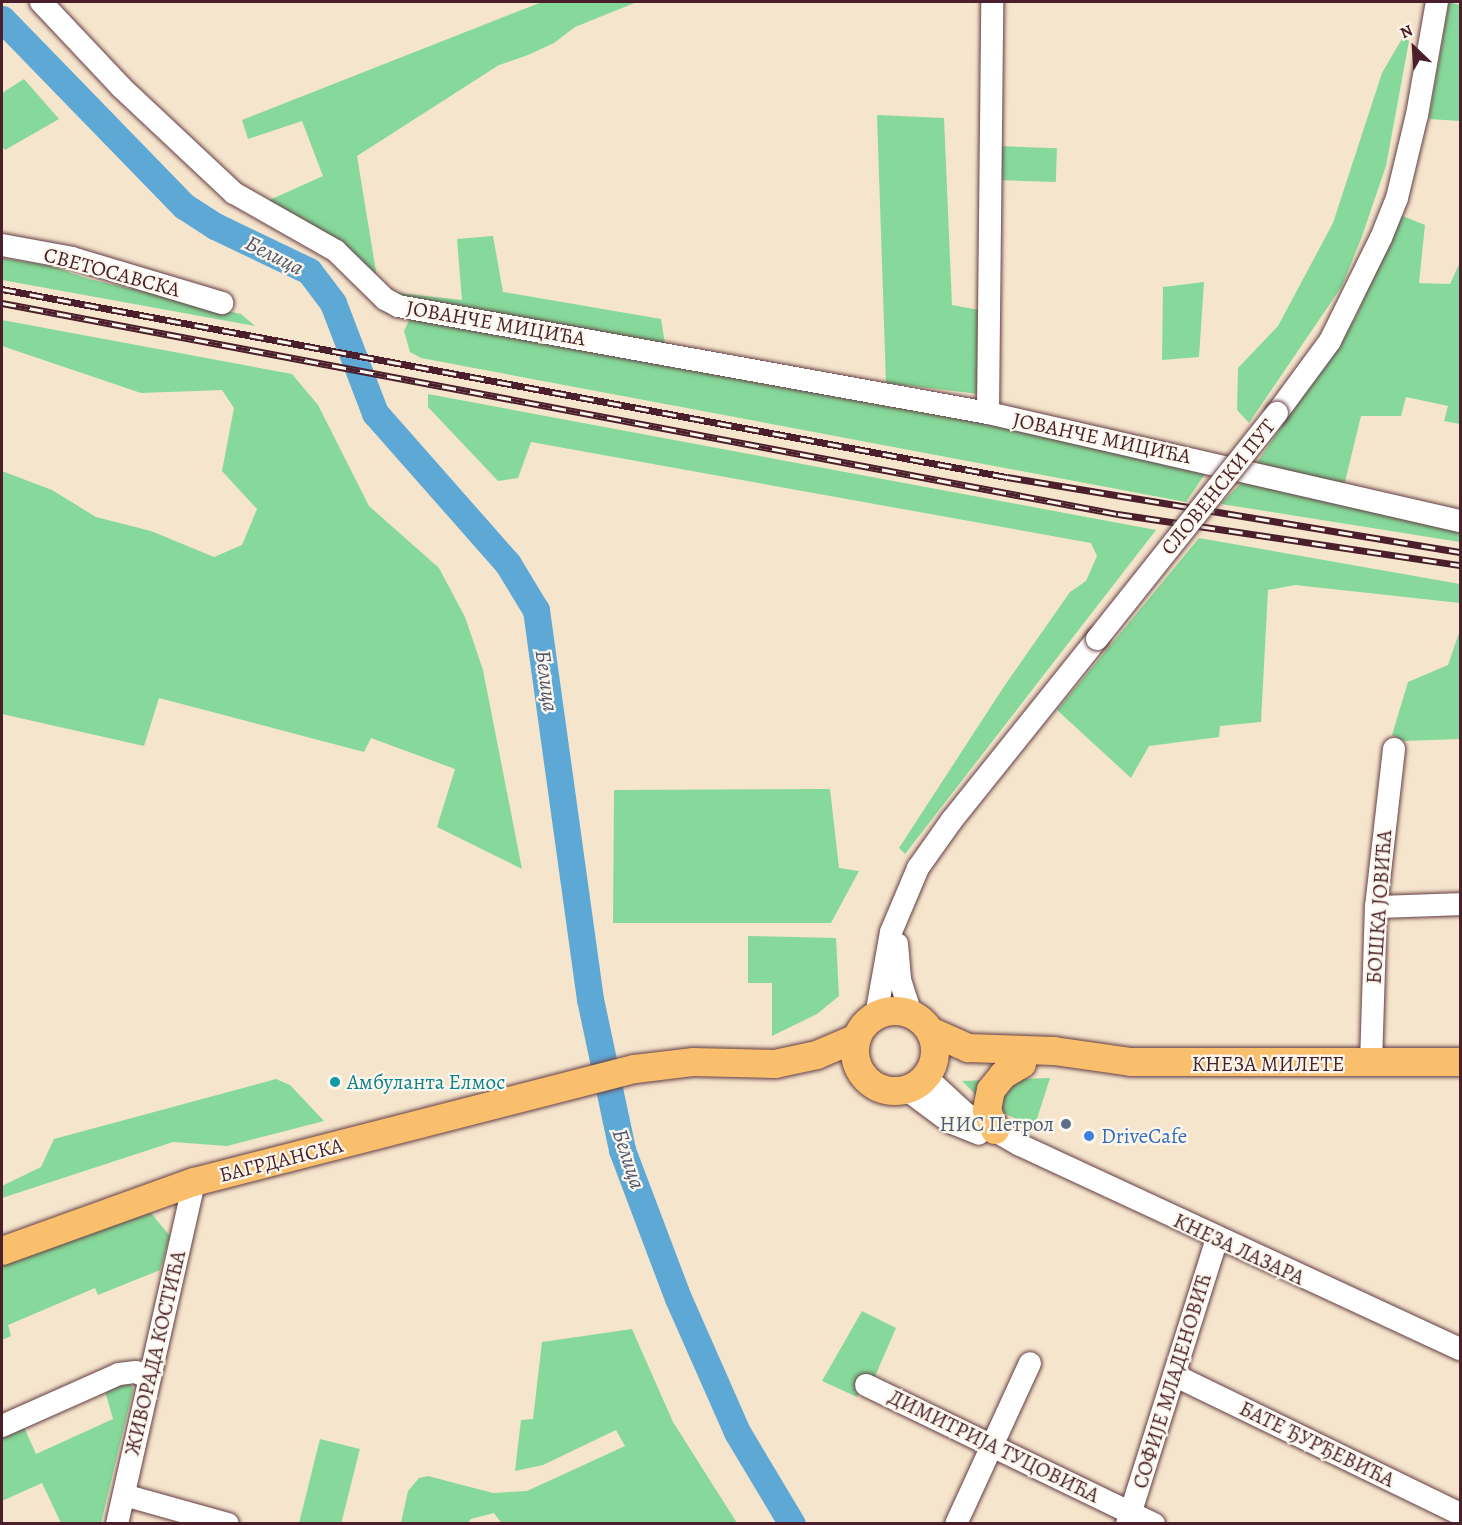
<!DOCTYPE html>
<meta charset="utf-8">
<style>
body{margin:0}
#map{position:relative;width:1462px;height:1525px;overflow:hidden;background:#f6e5cd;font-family:Alegreya,serif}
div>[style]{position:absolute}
.green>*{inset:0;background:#86d99a;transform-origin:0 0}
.river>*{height:27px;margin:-13.5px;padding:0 13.5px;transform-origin:13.5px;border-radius:13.5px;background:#5ea8d6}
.roads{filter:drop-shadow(0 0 2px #643d43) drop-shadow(0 0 2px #643d43)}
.minor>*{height:22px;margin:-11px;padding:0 11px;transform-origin:11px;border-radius:11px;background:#fff}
.major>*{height:28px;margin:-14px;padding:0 14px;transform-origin:14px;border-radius:14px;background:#f9bf6d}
.major>.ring{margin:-14px;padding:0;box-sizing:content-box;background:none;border:28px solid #f9bf6d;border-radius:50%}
.rail>*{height:7px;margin-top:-3.5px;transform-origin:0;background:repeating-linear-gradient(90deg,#fbf7ec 0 14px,#4a1f2b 0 28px);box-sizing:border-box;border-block:2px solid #4a1f2b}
.bridges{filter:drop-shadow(0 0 2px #643d43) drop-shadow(0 0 2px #643d43)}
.minor-bridge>*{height:22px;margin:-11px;padding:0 11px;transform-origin:11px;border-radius:11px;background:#fff}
.dots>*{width:16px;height:16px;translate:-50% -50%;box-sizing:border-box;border:3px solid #fbf7ec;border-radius:50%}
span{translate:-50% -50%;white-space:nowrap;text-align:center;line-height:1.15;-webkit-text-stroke:4.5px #fbf7ec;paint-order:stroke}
.street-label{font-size:21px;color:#4a1f2b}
.culture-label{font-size:21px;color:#0d838f}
.left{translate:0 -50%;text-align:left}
.service-label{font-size:21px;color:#4e5e75}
.right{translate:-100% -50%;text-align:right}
.shop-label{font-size:21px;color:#366cbe}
.water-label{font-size:22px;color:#52566f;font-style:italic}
.frame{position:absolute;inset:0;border:3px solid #4a1f2b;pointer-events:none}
.north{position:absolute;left:1384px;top:18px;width:60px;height:60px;-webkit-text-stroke:4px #fbf7ec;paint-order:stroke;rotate:335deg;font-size:16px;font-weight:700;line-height:24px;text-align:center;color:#4a1f2b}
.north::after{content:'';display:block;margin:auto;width:21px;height:27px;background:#4a1f2b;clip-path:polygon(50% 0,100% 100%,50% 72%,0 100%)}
</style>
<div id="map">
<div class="green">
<i style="clip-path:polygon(542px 2px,637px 2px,575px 27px,554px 43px,528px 55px,499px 65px,357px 156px,378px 284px,398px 293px,462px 300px,457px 239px,493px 236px,503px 292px,661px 319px,665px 344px,388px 297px,325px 234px,265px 202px,323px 176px,302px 121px,248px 139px,242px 120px)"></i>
<i style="clip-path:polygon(1449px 2px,1460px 5px,1460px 121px,1429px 119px)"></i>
<i style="clip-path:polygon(1403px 37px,1409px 41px,1386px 166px,1361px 239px,1342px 286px,1249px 423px,1237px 410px,1238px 368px,1278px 326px,1333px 223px,1382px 73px)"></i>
<i style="clip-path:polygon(24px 79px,59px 119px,5px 150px,2px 146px,2px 93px)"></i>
<i style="clip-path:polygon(877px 115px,944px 118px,952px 305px,979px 310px,979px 394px,886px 383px)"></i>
<i style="left:996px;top:146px;width:61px;height:34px;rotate:2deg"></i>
<i style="clip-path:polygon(1400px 215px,1425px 225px,1419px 283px,1450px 284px,1460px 262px,1460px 424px,1444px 421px,1448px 406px,1406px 397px,1401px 416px,1361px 416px,1343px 490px,1256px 464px,1356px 317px)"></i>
<i style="clip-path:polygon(2px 258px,51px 266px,89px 279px,241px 314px,255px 326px,2px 280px)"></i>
<i style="clip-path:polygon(1204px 282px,1199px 357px,1162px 360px,1163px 287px)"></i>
<i style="clip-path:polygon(411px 316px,851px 397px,1209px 468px,1186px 502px,421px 358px,410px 352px,404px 331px)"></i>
<i style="clip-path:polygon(2px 320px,292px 374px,318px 405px,369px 506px,439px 568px,465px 617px,483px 670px,522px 869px,437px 827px,455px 769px,371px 738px,364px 752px,159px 698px,144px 746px,2px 714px,2px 471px,52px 490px,96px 517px,151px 531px,214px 557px,242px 545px,257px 509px,222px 471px,234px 408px,222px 390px,141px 393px,2px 346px)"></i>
<i style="clip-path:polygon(428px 394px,1156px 530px,905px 854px,899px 848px,1003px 688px,1070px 592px,1086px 581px,1097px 556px,1091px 543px,531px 442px,518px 478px,498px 481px,428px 407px)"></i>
<i style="clip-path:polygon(1244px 480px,1460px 528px,1460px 542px,1221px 504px)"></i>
<i style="clip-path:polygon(1199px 538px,1460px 584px,1460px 603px,1295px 585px,1268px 590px,1261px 722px,1220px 726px,1219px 737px,1149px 746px,1131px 778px,1057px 710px)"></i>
<i style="clip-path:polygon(1460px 630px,1460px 739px,1404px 741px,1392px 735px,1408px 682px,1448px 665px)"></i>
<i style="clip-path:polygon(830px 789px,839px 868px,859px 871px,831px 923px,613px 923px,614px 790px)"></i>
<i style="clip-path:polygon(748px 936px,836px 938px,839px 996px,817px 1014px,772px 1036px,772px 983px,748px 983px)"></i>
<i style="clip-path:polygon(1050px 1078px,1034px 1128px,984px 1103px,962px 1081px)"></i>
<i style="clip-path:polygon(276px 1079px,290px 1085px,324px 1121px,227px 1146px,173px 1142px,2px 1198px,2px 1186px,41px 1167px,54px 1139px)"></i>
<i style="clip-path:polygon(144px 1212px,151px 1213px,170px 1236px,160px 1270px,98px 1295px,95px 1288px,8px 1325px,11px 1336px,2px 1340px,2px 1260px)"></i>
<i style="clip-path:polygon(862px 1311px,896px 1328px,873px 1381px,866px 1377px,857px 1397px,822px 1381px)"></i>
<i style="clip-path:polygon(632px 1329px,673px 1422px,737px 1523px,502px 1524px,494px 1513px,471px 1519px,468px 1523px,401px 1523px,408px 1491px,419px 1478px,428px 1476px,493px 1493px,527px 1491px,625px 1446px,616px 1430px,543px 1465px,515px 1471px,521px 1420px,533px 1419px,542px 1342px)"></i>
<i style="clip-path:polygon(131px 1384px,133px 1390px,101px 1523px,61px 1523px,42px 1483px,2px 1501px,2px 1435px,23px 1425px,36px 1454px,113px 1419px,105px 1391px,109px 1386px)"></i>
<i style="left:320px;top:1439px;width:41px;height:86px;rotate:14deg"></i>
</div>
<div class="river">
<i style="left:2px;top:19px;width:261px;rotate:45.8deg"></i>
<i style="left:184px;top:206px;width:37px;rotate:33deg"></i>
<i style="left:215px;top:226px;width:104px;rotate:25.6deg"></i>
<i style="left:309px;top:271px;width:40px;rotate:53deg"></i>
<i style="left:333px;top:303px;width:118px;rotate:69.1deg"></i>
<i style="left:375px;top:413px;width:201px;rotate:48.6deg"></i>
<i style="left:508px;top:564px;width:54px;rotate:58.7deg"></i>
<i style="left:536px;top:610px;width:393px;rotate:82.1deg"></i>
<i style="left:590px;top:999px;width:154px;rotate:78deg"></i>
<i style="left:622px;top:1150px;width:158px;rotate:69.3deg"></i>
<i style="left:678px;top:1298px;width:146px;rotate:66.2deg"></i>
<i style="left:737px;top:1432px;width:107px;rotate:59.1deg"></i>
</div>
<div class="roads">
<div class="minor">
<i style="left:41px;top:2px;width:117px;rotate:46.7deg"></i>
<i style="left:121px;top:87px;width:155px;rotate:43.2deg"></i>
<i style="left:234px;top:193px;width:117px;rotate:29.6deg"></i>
<i style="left:336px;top:251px;width:69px;rotate:44.4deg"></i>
<i style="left:385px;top:299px;width:15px;rotate:28deg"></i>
<i style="left:398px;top:306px;width:600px;rotate:10.28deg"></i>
<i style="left:988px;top:413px;width:484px;rotate:12.9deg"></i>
<i style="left:2px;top:245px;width:71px;rotate:10.5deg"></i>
<i style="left:72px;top:258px;width:157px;rotate:16.7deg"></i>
<i style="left:988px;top:413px;width:411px;rotate:-89.4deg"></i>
<i style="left:1277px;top:413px;width:89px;rotate:-53.6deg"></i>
<i style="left:1330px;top:341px;width:115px;rotate:-63.7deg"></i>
<i style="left:1381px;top:238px;width:43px;rotate:-68.2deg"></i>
<i style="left:1397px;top:198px;width:85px;rotate:-76.5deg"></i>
<i style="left:1417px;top:115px;width:115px;rotate:-80deg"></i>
<i style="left:1376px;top:907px;width:84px;rotate:-2deg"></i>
<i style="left:897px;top:944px;width:36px;rotate:85deg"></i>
<i style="left:900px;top:980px;width:36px;rotate:72deg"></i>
<i style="left:876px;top:1016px;width:85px;rotate:-79.9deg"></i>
<i style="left:891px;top:932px;width:69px;rotate:-67.1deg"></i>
<i style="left:918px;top:868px;width:59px;rotate:-54.7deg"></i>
<i style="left:952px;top:820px;width:232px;rotate:-51.3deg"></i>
<i style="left:1371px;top:1064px;width:157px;rotate:-88.2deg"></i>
<i style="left:1376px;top:907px;width:159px;rotate:-83.5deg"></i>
<i style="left:926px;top:1077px;width:54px;rotate:42.8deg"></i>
<i style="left:966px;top:1114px;width:62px;rotate:29.9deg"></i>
<i style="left:1020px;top:1145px;width:485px;rotate:24.9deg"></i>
<i style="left:907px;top:1090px;width:54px;rotate:36.7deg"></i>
<i style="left:950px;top:1122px;width:31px;rotate:22deg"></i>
<i style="left:1174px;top:1375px;width:318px;rotate:25.9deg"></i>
<i style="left:866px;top:1385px;width:320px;rotate:25.8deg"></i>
<i style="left:2px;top:1426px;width:128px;rotate:-24deg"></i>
<i style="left:119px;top:1374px;width:17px;rotate:-7deg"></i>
<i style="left:136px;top:1372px;width:14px;rotate:25deg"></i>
<i style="left:124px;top:1495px;width:108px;rotate:15.6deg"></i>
<i style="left:117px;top:1524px;width:351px;rotate:-77.3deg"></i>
<i style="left:956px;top:1524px;width:177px;rotate:-65.3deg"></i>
<i style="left:1127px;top:1524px;width:300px;rotate:-72.5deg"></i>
</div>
<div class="major">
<i class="ring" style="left:855px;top:1011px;width:52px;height:52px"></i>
<i style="left:930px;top:1031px;width:42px;rotate:24.1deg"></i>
<i style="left:968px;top:1048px;width:86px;rotate:2deg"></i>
<i style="left:1054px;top:1051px;width:78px;rotate:8.1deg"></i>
<i style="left:1131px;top:1062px;width:329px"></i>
<i style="left:995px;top:1130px;width:22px;rotate:-112deg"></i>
<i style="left:987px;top:1110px;width:20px;rotate:-79deg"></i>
<i style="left:991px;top:1090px;width:19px;rotate:-51deg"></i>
<i style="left:1003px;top:1075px;width:22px;rotate:-30deg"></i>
<i style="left:2px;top:1251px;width:204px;rotate:-19.8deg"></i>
<i style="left:194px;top:1182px;width:455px;rotate:-14.4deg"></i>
<i style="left:635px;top:1069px;width:58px;rotate:-6.9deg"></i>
<i style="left:693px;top:1062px;width:82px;rotate:1.4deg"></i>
<i style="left:775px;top:1064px;width:43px;rotate:-12.1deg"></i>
<i style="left:817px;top:1055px;width:43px;rotate:-23deg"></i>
</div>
</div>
<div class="rail">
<i style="left:2px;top:289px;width:1022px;rotate:10.6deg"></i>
<i style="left:1007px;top:477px;width:459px;rotate:9.4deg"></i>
<i style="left:2px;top:303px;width:1136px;rotate:10.71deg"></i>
<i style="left:1118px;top:514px;width:346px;rotate:8.5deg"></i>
</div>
<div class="bridges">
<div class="minor-bridge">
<i style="left:1097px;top:639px;width:289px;rotate:-51.5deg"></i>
</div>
</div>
<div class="dots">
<i style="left:335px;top:1082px;background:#0f9aa8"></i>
<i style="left:1066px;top:1124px;background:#5c6f8a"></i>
<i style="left:1089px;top:1136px;background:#3f7fe0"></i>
</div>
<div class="street-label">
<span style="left:112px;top:272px;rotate:15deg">СВЕТОСАВСКА</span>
<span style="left:496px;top:323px;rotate:10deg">ЈОВАНЧЕ МИЦИЋА</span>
<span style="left:1102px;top:438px;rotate:12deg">ЈОВАНЧЕ МИЦИЋА</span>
<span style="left:1218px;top:487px;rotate:-51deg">СЛОВЕНСКИ ПУТ</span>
<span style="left:1379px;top:907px;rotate:-86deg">БОШКА ЈОВИЋА</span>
<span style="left:1268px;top:1064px">КНЕЗА МИЛЕТЕ</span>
<span style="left:281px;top:1160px;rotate:-14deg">БАГРДАНСКА</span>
<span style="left:1239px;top:1249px;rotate:25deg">КНЕЗА ЛАЗАРА</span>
<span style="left:155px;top:1353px;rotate:-77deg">ЖИВОРАДА КОСТИЋА</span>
<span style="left:1172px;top:1381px;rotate:-73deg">СОФИЈЕ МЛАДЕНОВИЋ</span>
<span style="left:1317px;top:1444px;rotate:26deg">БАТЕ ЂУРЂЕВИЋА</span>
<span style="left:994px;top:1446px;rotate:26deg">ДИМИТРИЈА ТУЦОВИЋА</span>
</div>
<div class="culture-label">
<span class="left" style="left:347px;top:1082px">Амбуланта Елмос</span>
</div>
<div class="service-label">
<span class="right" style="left:1054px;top:1124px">НИС Петрол</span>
</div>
<div class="shop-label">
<span class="left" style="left:1101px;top:1136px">DriveCafe</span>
</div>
<div class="water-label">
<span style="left:274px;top:256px;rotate:27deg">Белица</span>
<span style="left:546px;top:681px;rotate:82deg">Белица</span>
<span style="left:628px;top:1159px;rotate:72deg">Белица</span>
</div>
<div class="frame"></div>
<div class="north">N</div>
</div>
